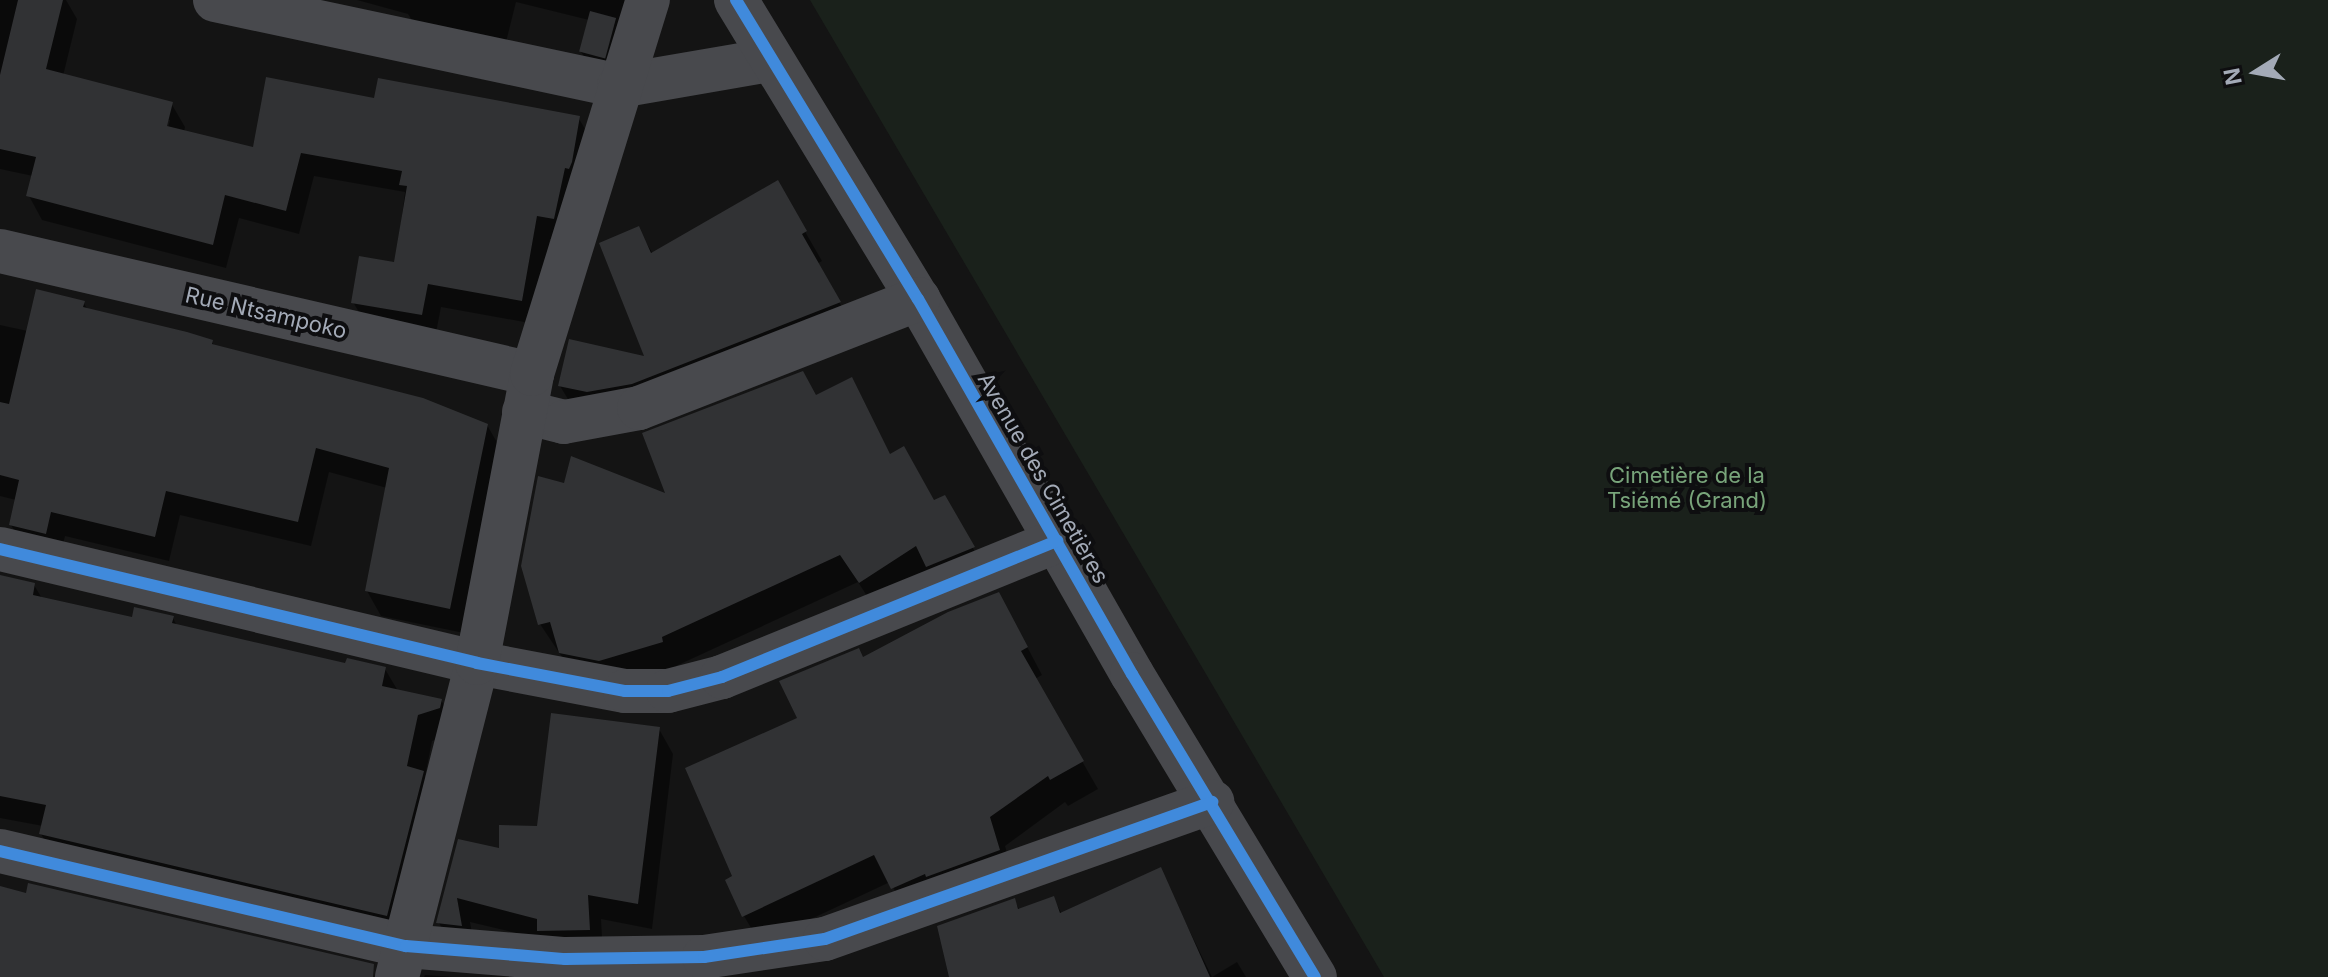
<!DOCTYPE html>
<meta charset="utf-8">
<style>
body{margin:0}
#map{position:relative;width:2328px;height:977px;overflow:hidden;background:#141414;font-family:Inter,sans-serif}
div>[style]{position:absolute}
.green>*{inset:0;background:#1a211b}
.shadow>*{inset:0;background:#0007}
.building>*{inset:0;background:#313234;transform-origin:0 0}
.street>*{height:44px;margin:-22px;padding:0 22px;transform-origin:22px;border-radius:22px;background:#48494d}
.cycleway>*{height:12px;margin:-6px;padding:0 6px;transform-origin:6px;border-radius:6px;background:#408adc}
span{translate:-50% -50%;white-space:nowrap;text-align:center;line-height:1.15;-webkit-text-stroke:8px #0e0e10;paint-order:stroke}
.street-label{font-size:22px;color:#a3aab7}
.park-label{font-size:22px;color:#78a47a}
.north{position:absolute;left:2216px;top:32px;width:80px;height:80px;-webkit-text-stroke:6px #0e0e10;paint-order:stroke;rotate:259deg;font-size:22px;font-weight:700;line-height:32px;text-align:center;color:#a3aab7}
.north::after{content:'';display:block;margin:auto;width:28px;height:36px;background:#a3aab7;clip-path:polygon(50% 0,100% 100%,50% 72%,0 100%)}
</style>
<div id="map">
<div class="green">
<i style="clip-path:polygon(810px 0,2328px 0,2328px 977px,1384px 977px)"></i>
</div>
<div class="shadow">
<i style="clip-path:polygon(evenodd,0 0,66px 0,77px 19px,63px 76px,171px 103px,185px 127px,184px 132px,255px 150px,376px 100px,578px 117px,592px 141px,567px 242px,550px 239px,535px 324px,441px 307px,435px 338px,367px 326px,353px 302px,396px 264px,405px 192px,314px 176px,299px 234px,239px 218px,226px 268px,42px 220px,29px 196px,33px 176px,0 169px,0 0,166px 120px,170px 120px,166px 136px,166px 120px)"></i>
<i style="clip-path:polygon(357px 0,629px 0,611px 69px,589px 64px,581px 52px,589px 20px,516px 2px,503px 54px,417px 28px,408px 14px)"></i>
<i style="clip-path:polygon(777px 183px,822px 261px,817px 264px,856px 331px,577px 414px,560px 386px,647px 359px,638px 229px,653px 254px)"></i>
<i style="clip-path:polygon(83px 302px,88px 310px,212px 342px,215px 347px,487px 425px,502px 451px,464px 633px,381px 616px,367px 591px,387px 488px,329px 472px,311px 546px,180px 515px,169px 561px,65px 536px,60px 558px,25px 550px,11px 525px,16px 500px,0 496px,0 325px,28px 331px)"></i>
<i style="clip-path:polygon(815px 397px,934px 503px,944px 498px,989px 576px,876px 610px,858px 582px,676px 666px,678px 670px,578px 681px,540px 624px,565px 485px,668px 496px)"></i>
<i style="clip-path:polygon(0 577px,34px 585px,43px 600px,133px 619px,173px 618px,177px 626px,347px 665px,385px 669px,398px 691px,441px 700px,456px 726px,454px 734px,432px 741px,425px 777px,437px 799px,401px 941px,56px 860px,41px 834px,43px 826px,0 818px)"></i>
<i style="clip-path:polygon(1014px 622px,1042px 675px,1035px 679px,1098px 789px,1068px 806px,1065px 802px,1005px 846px,1015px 878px,909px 915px,890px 882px,760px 943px,744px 916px,735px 877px,800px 719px,863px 659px)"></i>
<i style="clip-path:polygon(659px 729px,673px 754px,652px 929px,601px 919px,603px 954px,470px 922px,475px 950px,453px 948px,439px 923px,460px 841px,500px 851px,538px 828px)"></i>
<i style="clip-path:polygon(1160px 870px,1212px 977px,951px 977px,1014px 901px,1020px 910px,1053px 898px,1062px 914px)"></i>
<i style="clip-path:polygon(1237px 962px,1246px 977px,1212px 977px)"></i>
<i style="clip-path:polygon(425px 975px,454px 977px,424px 977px)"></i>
</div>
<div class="building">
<i style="clip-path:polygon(18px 0,63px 0,46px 69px,173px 102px,167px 126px,253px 147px,266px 77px,374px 98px,378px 78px,580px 116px,572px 162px,569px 169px,565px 168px,554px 219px,537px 216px,522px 301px,428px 284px,422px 315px,351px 303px,359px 256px,394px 262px,407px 186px,399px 185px,402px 171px,301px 153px,286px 211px,225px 195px,213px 245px,26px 196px,36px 157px,0 149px,0 75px)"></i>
<i style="left:590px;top:11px;width:27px;height:42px;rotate:15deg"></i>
<i style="clip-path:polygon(778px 180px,807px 231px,802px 234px,841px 302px,632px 384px,587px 392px,558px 386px,569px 339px,644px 356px,599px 243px,639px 226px,651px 253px)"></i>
<i style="clip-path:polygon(36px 289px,85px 301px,83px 307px,187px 332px,213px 340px,212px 344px,423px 398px,488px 424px,450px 609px,365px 591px,389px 468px,316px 448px,298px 522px,166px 491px,155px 537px,51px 512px,46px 534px,9px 525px,19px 480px,0 475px,0 402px,9px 404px)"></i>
<i style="clip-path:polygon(803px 371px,816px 395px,852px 377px,890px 454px,904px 446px,934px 500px,945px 495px,975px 547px,926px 567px,916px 546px,859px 583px,840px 555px,662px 637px,663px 642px,599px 661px,559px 653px,550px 622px,538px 625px,521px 566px,538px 476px,564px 483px,571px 456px,665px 493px,642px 433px)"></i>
<i style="clip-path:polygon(0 575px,35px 583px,33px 595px,132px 617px,134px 607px,174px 616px,172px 623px,345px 663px,347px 658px,386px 667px,382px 686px,442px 699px,440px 708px,418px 715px,407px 766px,424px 771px,387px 916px,39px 834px,46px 805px,0 796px)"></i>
<i style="clip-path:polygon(999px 592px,1028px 647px,1021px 651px,1084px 761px,1050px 780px,1048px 776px,990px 817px,1000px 850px,926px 877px,925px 874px,891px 889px,874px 855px,742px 917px,725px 880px,732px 876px,685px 768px,797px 718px,779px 681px,859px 648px,863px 657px,948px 612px)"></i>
<i style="clip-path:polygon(551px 713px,660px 727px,638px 904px,588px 895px,590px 930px,537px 931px,537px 919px,457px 898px,462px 926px,436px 923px,458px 839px,499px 848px,499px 825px,537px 826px)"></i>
<i style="clip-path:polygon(1161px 867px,1210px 977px,949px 977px,937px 926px,1015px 898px,1018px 909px,1054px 896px,1060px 913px)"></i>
<i style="clip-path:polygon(28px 883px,374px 964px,373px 977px,0 977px,0 886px,26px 893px)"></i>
</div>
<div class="street">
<i style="left:215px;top:0;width:413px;rotate:12deg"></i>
<i style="left:619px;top:86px;width:153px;rotate:-9.8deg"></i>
<i style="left:736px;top:0;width:350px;rotate:58.7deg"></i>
<i style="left:918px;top:299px;width:432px;rotate:60.3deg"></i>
<i style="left:1132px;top:674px;width:354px;rotate:58.9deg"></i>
<i style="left:0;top:251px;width:546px;rotate:13.02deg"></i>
<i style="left:524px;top:412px;width:41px;rotate:14deg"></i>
<i style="left:564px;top:422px;width:76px;rotate:-10.6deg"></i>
<i style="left:639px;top:408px;width:300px;rotate:-21.3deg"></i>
<i style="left:0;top:549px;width:490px;rotate:13.4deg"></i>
<i style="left:477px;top:663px;width:151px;rotate:10.7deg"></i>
<i style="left:625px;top:691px;width:43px"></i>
<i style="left:668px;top:691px;width:56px;rotate:-14.5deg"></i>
<i style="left:722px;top:677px;width:362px;rotate:-22.1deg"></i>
<i style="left:0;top:851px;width:417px;rotate:13.2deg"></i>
<i style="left:406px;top:946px;width:160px;rotate:4.7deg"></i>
<i style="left:565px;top:959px;width:139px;rotate:-0.8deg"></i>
<i style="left:704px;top:957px;width:122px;rotate:-8.5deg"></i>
<i style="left:825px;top:939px;width:411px;rotate:-19.5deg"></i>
<i style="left:397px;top:977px;width:324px;rotate:-75.7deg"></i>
<i style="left:477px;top:663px;width:294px;rotate:-79.2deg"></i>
<i style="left:532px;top:374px;width:392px;rotate:-72.8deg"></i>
</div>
<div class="cycleway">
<i style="left:736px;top:0;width:350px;rotate:58.7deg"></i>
<i style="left:918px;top:299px;width:432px;rotate:60.3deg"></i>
<i style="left:1132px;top:674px;width:354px;rotate:58.9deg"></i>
<i style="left:0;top:549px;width:490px;rotate:13.4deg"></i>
<i style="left:477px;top:663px;width:151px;rotate:10.7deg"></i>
<i style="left:625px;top:691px;width:43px"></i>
<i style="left:668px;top:691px;width:56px;rotate:-14.5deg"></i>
<i style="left:722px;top:677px;width:362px;rotate:-22.1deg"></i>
<i style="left:0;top:851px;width:417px;rotate:13.2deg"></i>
<i style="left:406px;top:946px;width:160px;rotate:4.7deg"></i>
<i style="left:565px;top:959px;width:139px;rotate:-0.8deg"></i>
<i style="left:704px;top:957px;width:122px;rotate:-8.5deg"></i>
<i style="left:825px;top:939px;width:411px;rotate:-19.5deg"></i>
</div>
<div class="street-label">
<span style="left:266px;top:313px;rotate:13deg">Rue Ntsampoko</span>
<span style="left:1043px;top:478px;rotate:60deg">Avenue des Cimetières</span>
</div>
<div class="park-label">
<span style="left:1687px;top:488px">Cimetière de la<br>Tsiémé (Grand)</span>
</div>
<div class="north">N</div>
</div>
